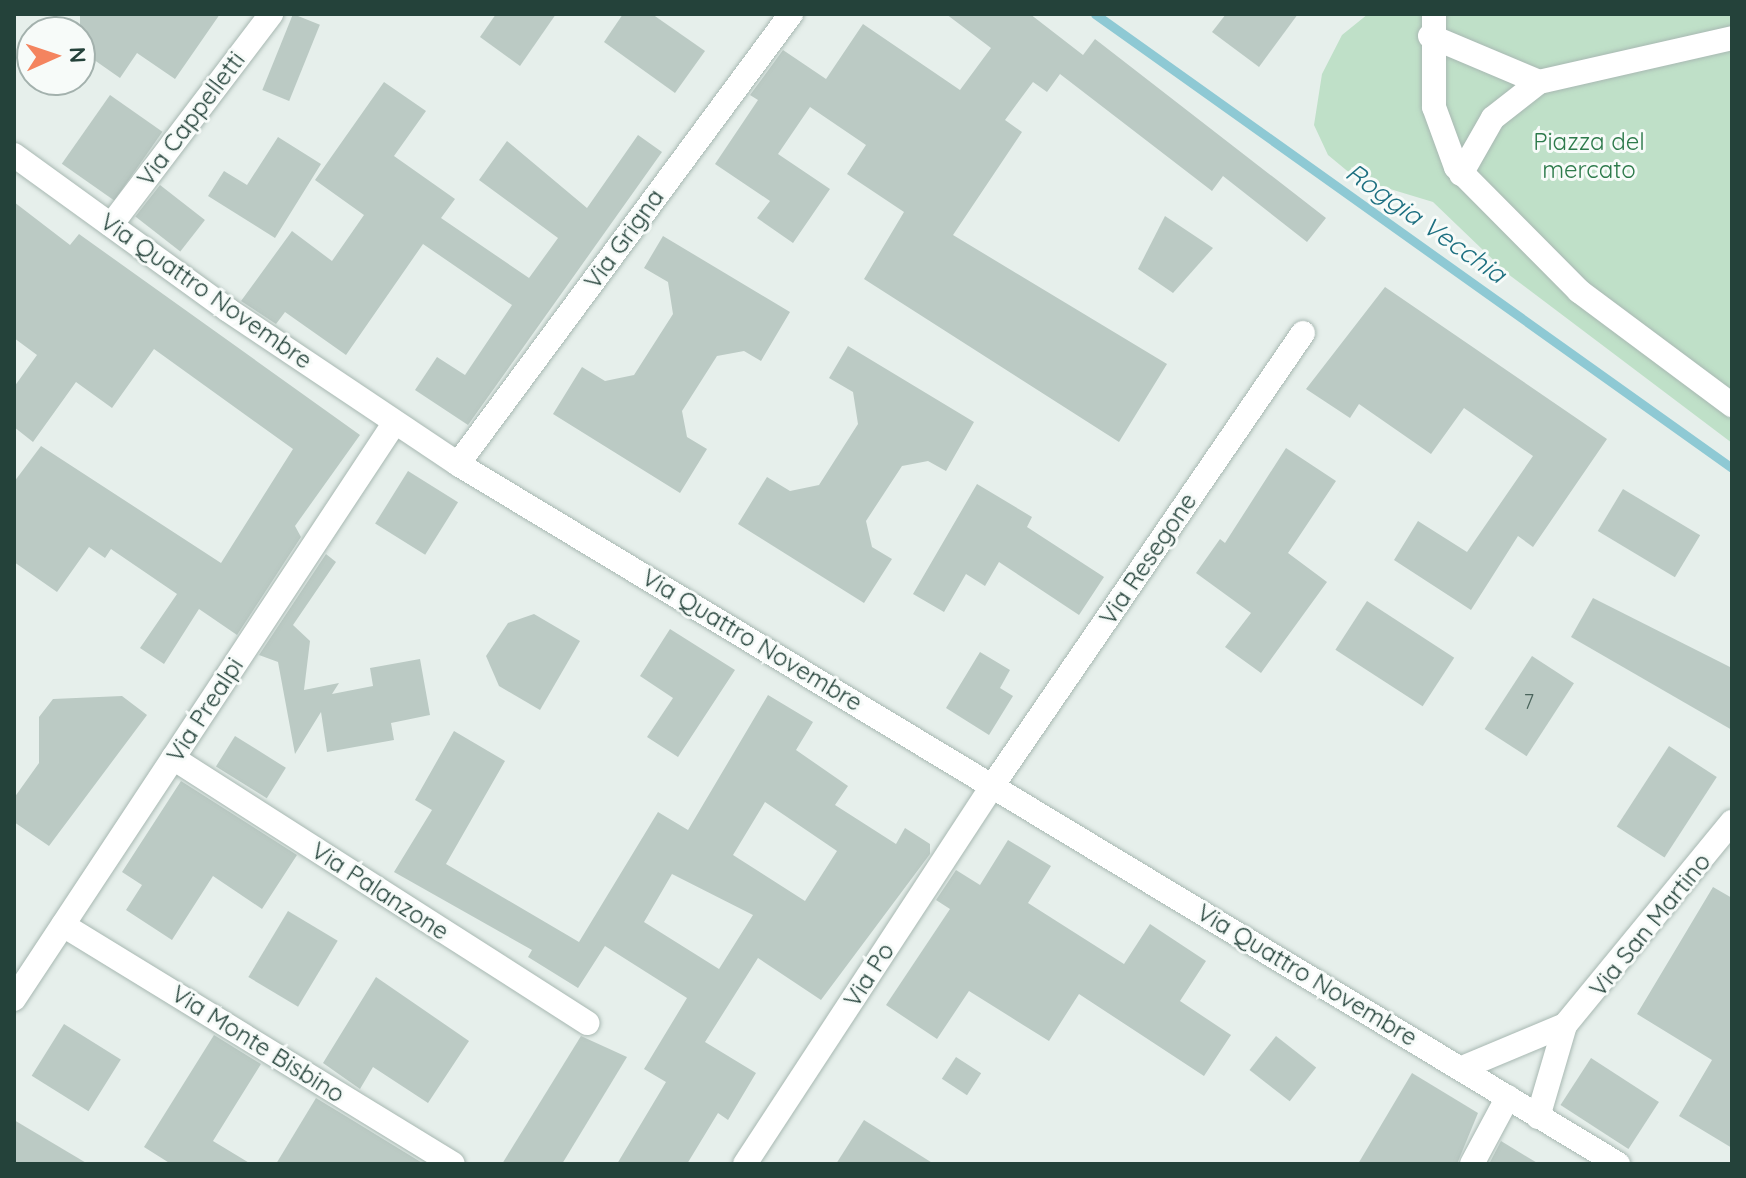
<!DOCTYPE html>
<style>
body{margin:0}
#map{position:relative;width:1746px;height:1178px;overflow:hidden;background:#e6efeb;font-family:Quicksand,sans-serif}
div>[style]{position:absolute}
.green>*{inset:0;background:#bfe0c8}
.stream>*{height:9px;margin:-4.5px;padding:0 4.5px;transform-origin:4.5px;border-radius:4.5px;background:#8ec9d4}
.building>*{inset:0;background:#bbcac4;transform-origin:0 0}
.roads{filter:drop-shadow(0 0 2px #a8b8b2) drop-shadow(0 0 2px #a8b8b2)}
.street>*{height:24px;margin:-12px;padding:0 12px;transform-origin:12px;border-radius:12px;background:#fff}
.secondary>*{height:24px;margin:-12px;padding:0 12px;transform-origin:12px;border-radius:12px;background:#fff}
span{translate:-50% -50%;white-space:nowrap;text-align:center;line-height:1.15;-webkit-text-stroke:6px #f7fbf9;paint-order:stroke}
.number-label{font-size:20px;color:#4a645c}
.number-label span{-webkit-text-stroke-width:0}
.street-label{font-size:24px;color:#24423a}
.park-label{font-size:24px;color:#2d7a4b}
.water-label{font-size:26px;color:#1c6f80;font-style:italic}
.frame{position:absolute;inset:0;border:16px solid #24423a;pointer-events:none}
.north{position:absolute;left:16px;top:16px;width:80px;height:80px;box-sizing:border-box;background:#f7fbf9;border:2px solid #a3b1ad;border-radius:50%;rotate:87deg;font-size:22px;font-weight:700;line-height:32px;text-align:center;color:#24423a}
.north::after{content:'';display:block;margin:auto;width:28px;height:36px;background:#f4845f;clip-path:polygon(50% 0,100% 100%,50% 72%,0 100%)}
</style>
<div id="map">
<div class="green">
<i style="clip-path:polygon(1368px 14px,1732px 14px,1732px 443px,1508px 274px,1433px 202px,1357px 179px,1328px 155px,1314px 125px,1322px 74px,1342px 35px)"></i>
</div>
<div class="stream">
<i style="left:1095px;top:14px;width:782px;rotate:35.48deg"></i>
</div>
<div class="building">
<i style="clip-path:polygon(80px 14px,220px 14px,175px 79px,137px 53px,120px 78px,80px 50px)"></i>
<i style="left:293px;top:14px;width:29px;height:82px;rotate:22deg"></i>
<i style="clip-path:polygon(496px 14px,556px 14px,520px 66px,480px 37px)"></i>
<i style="clip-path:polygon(623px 14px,652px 14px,705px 51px,675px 93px,604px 42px)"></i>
<i style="clip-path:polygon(946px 14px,1030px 14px,1083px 55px,1095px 39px,1326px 218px,1307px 242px,1223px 176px,1212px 191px,1060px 74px,1047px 92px,1033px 82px,1005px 120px,1022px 132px,953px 235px,1167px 364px,1119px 442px,864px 279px,904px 212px,847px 174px,866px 145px,810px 107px,778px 154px,830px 189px,793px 243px,757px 218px,770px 201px,715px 164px,758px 100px,750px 95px,783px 50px,826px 79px,863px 24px,960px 90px,991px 48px)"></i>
<i style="clip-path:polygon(1226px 14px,1298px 14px,1259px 67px,1212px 32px)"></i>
<i style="clip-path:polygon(384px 82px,426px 111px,394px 156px,455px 199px,441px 218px,529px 278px,558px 238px,479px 180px,507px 141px,587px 208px,638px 135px,662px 152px,468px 425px,415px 390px,437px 357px,465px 375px,512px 305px,423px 244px,346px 355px,285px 312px,276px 324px,241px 301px,292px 231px,332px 261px,364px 215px,315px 180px)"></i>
<i style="left:110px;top:95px;width:64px;height:84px;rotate:35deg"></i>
<i style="clip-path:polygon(278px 137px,321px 164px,275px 238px,208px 196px,224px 171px,247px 185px)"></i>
<i style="left:160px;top:185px;width:57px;height:40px;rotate:38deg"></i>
<i style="clip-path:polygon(14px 202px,70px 245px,79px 234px,360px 435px,295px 526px,301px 537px,237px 635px,199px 609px,164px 664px,140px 648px,177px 594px,111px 549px,105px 558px,89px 547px,57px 592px,14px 562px,14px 482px,41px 446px,221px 563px,293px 449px,154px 349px,112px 408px,76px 382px,33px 442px,14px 427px,14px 387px,37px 355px,14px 338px)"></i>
<i style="clip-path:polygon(1165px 216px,1213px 248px,1173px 293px,1138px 269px)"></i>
<i style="clip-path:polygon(663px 236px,790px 312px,761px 361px,744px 351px,717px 356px,682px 411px,687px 437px,707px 449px,680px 493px,553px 414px,582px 367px,605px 381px,634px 375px,673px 314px,668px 282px,644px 268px)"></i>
<i style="clip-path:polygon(1385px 287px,1607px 439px,1533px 547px,1518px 536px,1471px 610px,1394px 560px,1418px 521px,1467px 552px,1533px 456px,1464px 408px,1431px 454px,1359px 404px,1350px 418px,1306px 389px)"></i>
<i style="clip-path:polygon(848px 346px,974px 422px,946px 471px,928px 461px,902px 466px,866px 521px,872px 547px,892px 559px,864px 603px,738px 524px,767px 477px,790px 491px,819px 485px,858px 424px,853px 392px,829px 378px)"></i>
<i style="clip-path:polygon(1286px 448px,1336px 481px,1288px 553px,1327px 582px,1261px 673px,1225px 647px,1251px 613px,1196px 573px,1220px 539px,1225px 543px)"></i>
<i style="left:408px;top:471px;width:59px;height:62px;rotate:32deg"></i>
<i style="clip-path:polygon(977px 484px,1032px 517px,1027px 527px,1104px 577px,1079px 615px,999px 562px,985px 586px,966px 574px,944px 612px,913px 594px)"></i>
<i style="left:1623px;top:489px;width:90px;height:49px;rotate:31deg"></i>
<i style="clip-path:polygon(326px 554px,336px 562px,293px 625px,310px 641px,304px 690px,339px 683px,332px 694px,373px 686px,370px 668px,420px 659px,430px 715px,391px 723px,394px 740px,327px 752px,321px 712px,295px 754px,278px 662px,259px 655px)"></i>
<i style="clip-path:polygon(1593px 598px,1732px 668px,1732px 730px,1571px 637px)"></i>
<i style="left:1367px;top:601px;width:104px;height:58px;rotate:33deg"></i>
<i style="clip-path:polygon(534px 614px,580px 641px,540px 710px,499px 686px,486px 656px,508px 623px)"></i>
<i style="clip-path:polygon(670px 629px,735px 670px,678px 757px,647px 737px,673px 698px,640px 676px)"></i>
<i style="clip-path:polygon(980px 652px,1010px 670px,1000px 688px,1013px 696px,989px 735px,946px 708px)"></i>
<i style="left:1532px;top:656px;width:50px;height:87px;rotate:33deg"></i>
<i style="clip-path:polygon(evenodd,768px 695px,813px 722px,796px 750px,848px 786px,835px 805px,896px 844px,905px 828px,930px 844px,930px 854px,821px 1000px,758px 958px,705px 1042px,756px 1073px,728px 1120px,718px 1113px,687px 1164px,617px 1164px,666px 1082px,644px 1069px,687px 998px,605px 946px,578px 988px,528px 957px,532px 950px,394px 872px,432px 810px,415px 800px,454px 731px,505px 761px,446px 864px,579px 942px,658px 812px,688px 830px,768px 695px,765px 802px,837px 851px,805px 901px,733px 855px,765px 802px,768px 695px,672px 874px,753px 915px,719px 969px,644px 922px,672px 874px)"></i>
<i style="clip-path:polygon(122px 696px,147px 715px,49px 846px,14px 822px,14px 798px,39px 763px,39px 717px,53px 699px)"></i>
<i style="left:235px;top:736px;width:60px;height:36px;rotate:32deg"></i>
<i style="left:1669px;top:746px;width:57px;height:96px;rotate:33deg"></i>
<i style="clip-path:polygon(181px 781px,297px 855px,262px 909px,213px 876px,172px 940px,126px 910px,142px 885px,122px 872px)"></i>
<i style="clip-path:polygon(1008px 840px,1051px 866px,1028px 903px,1124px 964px,1150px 924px,1206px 961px,1180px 1001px,1231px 1035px,1204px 1076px,1079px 994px,1049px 1041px,969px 991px,937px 1039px,886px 1005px,950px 909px,936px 900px,956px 870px,980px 885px)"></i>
<i style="clip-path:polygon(1713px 887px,1732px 898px,1732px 1148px,1679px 1116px,1712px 1060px,1637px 1014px)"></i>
<i style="left:288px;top:911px;width:58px;height:77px;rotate:31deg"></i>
<i style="clip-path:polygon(376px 977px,469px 1041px,428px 1103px,373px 1067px,360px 1089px,323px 1063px)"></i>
<i style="left:64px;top:1024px;width:67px;height:61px;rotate:32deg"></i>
<i style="clip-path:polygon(214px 1035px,261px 1064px,213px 1141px,251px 1164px,171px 1164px,144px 1147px)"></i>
<i style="clip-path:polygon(581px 1036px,627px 1057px,562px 1164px,502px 1164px)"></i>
<i style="left:1276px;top:1036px;width:51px;height:43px;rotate:38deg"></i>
<i style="left:956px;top:1057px;width:30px;height:26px;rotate:33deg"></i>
<i style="left:1591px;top:1058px;width:81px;height:56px;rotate:33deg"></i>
<i style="clip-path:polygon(1412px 1073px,1478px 1113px,1457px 1164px,1358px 1164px)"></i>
<i style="clip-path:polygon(316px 1098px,344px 1115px,424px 1164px,276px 1164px)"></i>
<i style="clip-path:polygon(14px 1120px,88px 1164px,14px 1164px)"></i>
<i style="clip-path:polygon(864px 1120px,934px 1164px,836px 1164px)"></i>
<i style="clip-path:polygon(1501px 1141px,1539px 1164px,1489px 1164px)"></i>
</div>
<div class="roads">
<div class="street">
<i style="left:1434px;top:14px;width:93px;rotate:90deg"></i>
<i style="left:1434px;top:107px;width:64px;rotate:69.9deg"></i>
<i style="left:1456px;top:167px;width:175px;rotate:45.2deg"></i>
<i style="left:1579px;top:291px;width:191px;rotate:36.7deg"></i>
<i style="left:1430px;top:36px;width:118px;rotate:22.9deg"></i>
<i style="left:1539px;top:82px;width:198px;rotate:-12.8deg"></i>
<i style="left:1461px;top:174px;width:64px;rotate:-60.3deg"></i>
<i style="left:1493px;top:118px;width:58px;rotate:-38deg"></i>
<i style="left:111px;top:225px;width:265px;rotate:-52.8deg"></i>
<i style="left:458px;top:464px;width:560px;rotate:-53.5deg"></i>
<i style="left:173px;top:758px;width:492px;rotate:32.6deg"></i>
<i style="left:63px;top:925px;width:457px;rotate:31.5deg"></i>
<i style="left:14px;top:999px;width:691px;rotate:-56.56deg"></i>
<i style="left:1462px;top:1068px;width:112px;rotate:-22.7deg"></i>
<i style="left:1538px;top:1117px;width:96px;rotate:-73.6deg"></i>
<i style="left:1565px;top:1025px;width:263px;rotate:-50.6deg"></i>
<i style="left:745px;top:1164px;width:453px;rotate:-56.8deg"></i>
<i style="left:993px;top:785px;width:548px;rotate:-55.56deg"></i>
<i style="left:1472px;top:1164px;width:76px;rotate:-61.8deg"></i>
</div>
<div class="secondary">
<i style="left:14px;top:155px;width:264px;rotate:35.9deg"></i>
<i style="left:228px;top:310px;width:277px;rotate:33.8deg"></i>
<i style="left:458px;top:464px;width:1355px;rotate:31.11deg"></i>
</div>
</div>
<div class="number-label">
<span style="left:1529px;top:701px">7</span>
</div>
<div class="street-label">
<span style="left:191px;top:119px;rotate:-53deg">Via Cappelletti</span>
<span style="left:624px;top:239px;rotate:-54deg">Via Grigna</span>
<span style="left:206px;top:291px;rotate:35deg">Via Quattro Novembre</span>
<span style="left:1148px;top:559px;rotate:-56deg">Via Resegone</span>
<span style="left:752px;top:640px;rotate:31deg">Via Quattro Novembre</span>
<span style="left:205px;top:710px;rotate:-57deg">Via Prealpi</span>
<span style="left:380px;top:891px;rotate:33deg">Via Palanzone</span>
<span style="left:1650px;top:925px;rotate:-51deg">Via San Martino</span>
<span style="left:869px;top:975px;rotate:-57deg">Via Po</span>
<span style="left:1307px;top:975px;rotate:31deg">Via Quattro Novembre</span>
<span style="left:258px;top:1044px;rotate:32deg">Via Monte Bisbino</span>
</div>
<div class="park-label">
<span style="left:1589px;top:156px">Piazza del<br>mercato</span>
</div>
<div class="water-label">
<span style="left:1426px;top:223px;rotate:35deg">Roggia Vecchia</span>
</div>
<div class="frame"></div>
<div class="north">N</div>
</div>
